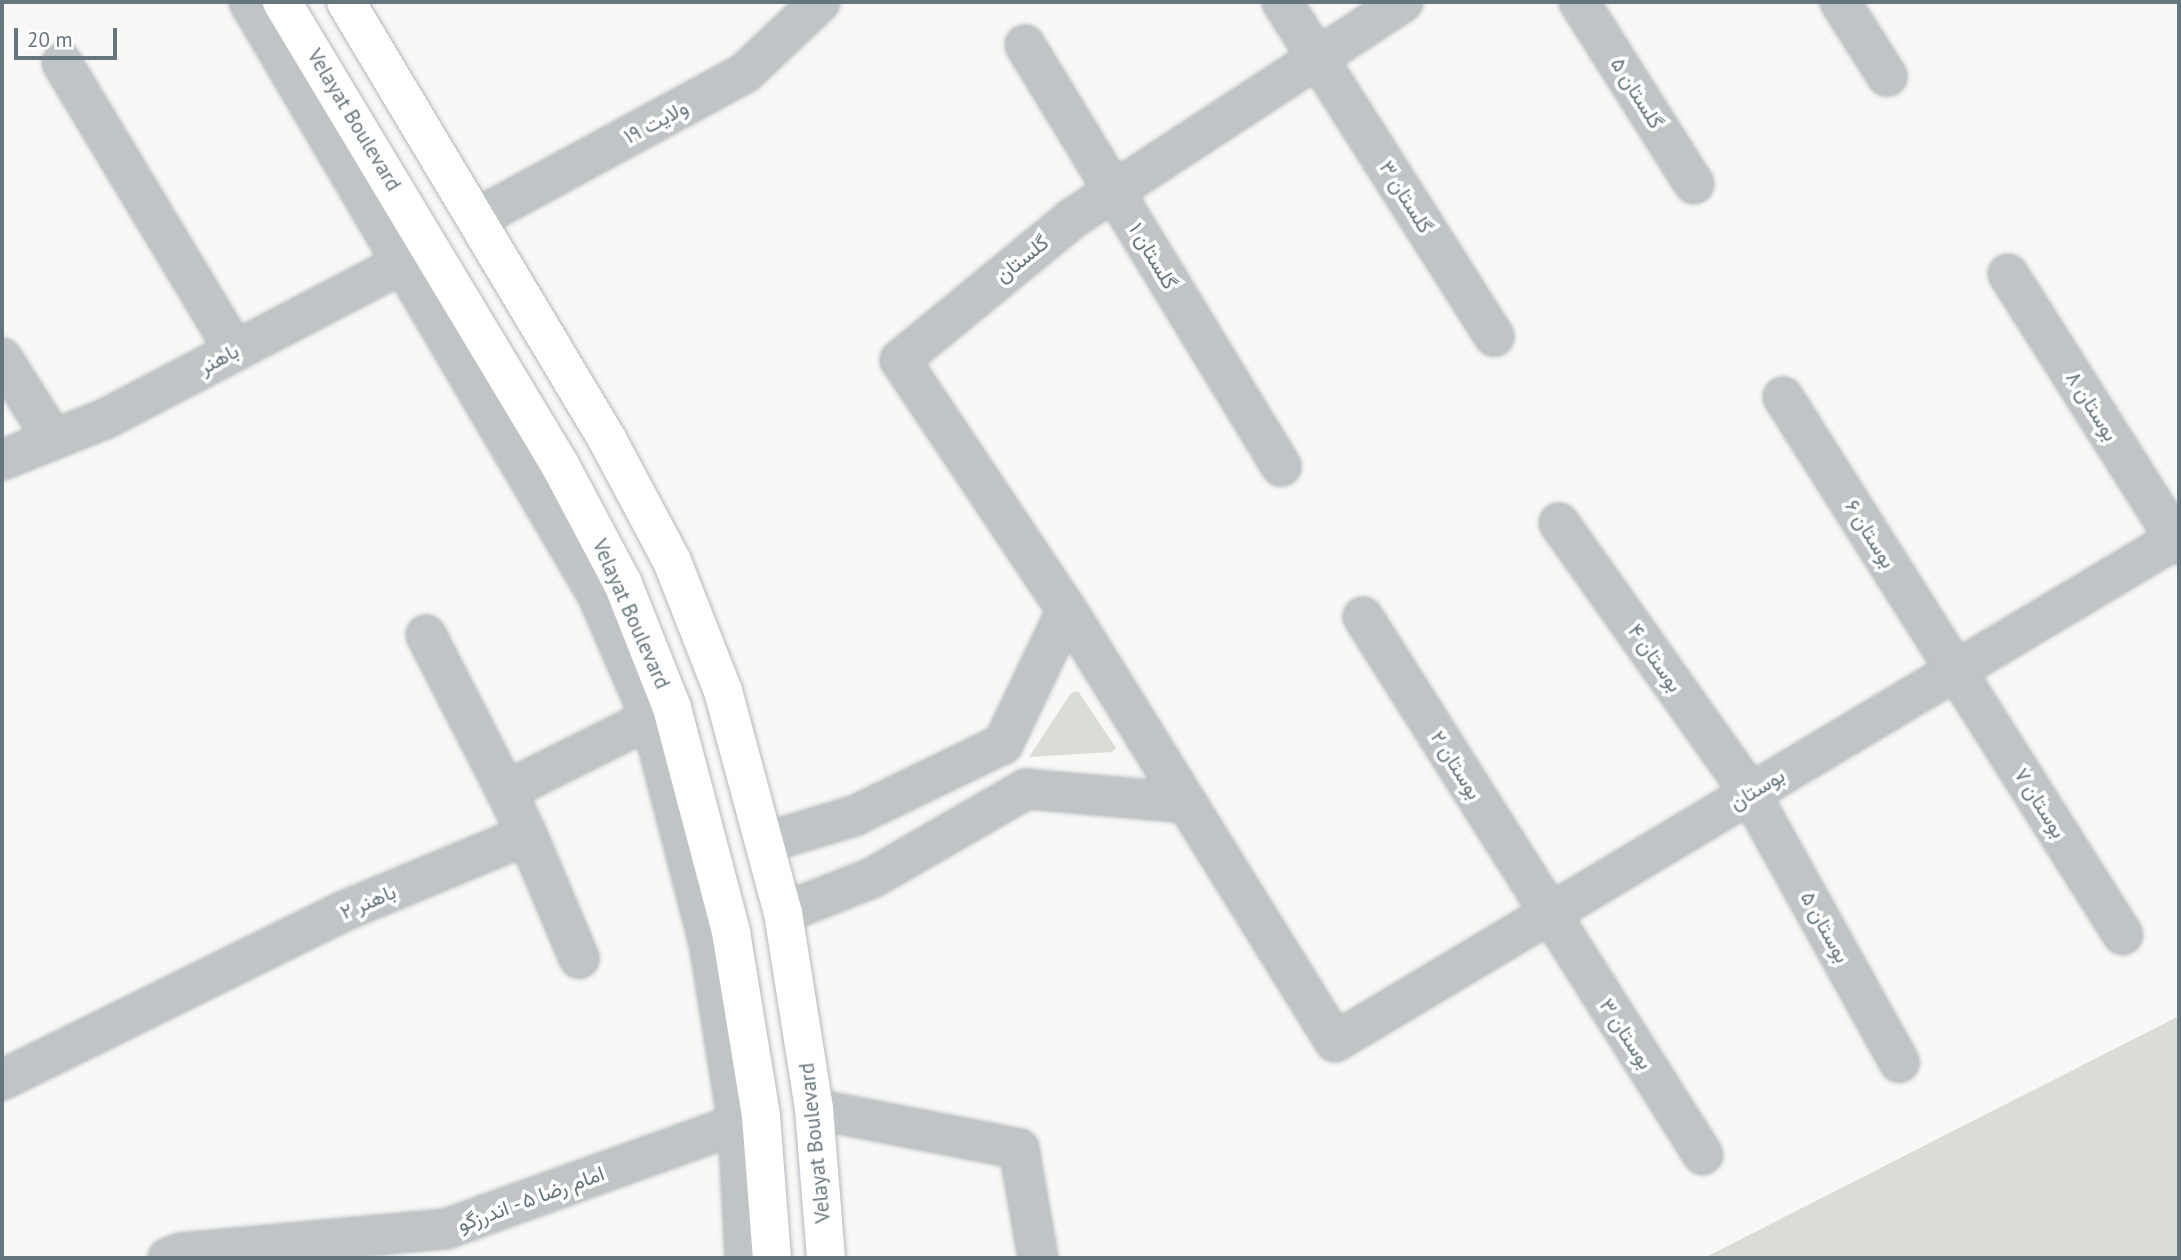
<!DOCTYPE html>
<meta charset="utf-8">
<style>
body{margin:0}
#map{position:relative;width:2181px;height:1260px;overflow:hidden;background:#f8f8f6;font-family:"PT Sans",Vazirmatn,sans-serif}
div>[style]{position:absolute}
.green>*{inset:0;background:#d9ddd5}
.roads{filter:drop-shadow(0 0 2px #b2b8bc) drop-shadow(0 0 2px #b2b8bc)}
.street>*{height:38px;margin:-19px;padding:0 19px;transform-origin:19px;border-radius:19px;background:#bfc4c7}
.secondary>*{height:38px;margin:-19px;padding:0 19px;transform-origin:19px;border-radius:19px;background:#fff}
span{translate:-50% -50%;white-space:nowrap;text-align:center;line-height:1.15;-webkit-text-stroke:7px #fff;paint-order:stroke}
.street-label{font-size:21px;color:#65767f}
.frame{position:absolute;inset:0;border:4px solid #65767f;pointer-events:none}
.scale{position:absolute;left:14px;top:28px;width:103px;height:32px;box-sizing:border-box;border:4px solid #65767f;border-top:0;padding-left:9px;font-size:21px;line-height:24px;white-space:nowrap;color:#65767f;-webkit-text-stroke:5px #fff;paint-order:stroke}
</style>
<div id="map">
<div class="green">
<i style="clip-path:polygon(1078px 691px,1116px 748px,1112px 752px,1029px 757px,1071px 693px)"></i>
<i style="clip-path:polygon(2179px 1016px,2179px 1258px,1704px 1258px)"></i>
</div>
<div class="roads">
<div class="street">
<i style="left:249px;top:2px;width:687px;rotate:59.55deg"></i>
<i style="left:597px;top:594px;width:136px;rotate:66.6deg"></i>
<i style="left:651px;top:719px;width:231px;rotate:75.5deg"></i>
<i style="left:709px;top:943px;width:183px;rotate:80.9deg"></i>
<i style="left:738px;top:1124px;width:134px;rotate:87deg"></i>
<i style="left:1282px;top:2px;width:396px;rotate:57.6deg"></i>
<i style="left:1403px;top:2px;width:394px;rotate:146.8deg"></i>
<i style="left:1073px;top:218px;width:224px;rotate:140.6deg"></i>
<i style="left:900px;top:360px;width:301px;rotate:56.3deg"></i>
<i style="left:1067px;top:610px;width:508px;rotate:58.19deg"></i>
<i style="left:1335px;top:1042px;width:984px;rotate:-30.89deg"></i>
<i style="left:1579px;top:2px;width:215px;rotate:57.7deg"></i>
<i style="left:1840px;top:2px;width:88px;rotate:57.6deg"></i>
<i style="left:1025px;top:45px;width:493px;rotate:58.7deg"></i>
<i style="left:62px;top:63px;width:336px;rotate:59deg"></i>
<i style="left:476px;top:219px;width:306px;rotate:-28.5deg"></i>
<i style="left:745px;top:73px;width:103px;rotate:-43.4deg"></i>
<i style="left:2008px;top:274px;width:320px;rotate:57.7deg"></i>
<i style="left:2px;top:358px;width:96px;rotate:57.8deg"></i>
<i style="left:1783px;top:397px;width:636px;rotate:57.71deg"></i>
<i style="left:2px;top:460px;width:111px;rotate:-21.7deg"></i>
<i style="left:105px;top:419px;width:363px;rotate:-27.6deg"></i>
<i style="left:1559px;top:523px;width:331px;rotate:54.7deg"></i>
<i style="left:1750px;top:793px;width:308px;rotate:61deg"></i>
<i style="left:1363px;top:617px;width:636px;rotate:57.71deg"></i>
<i style="left:426px;top:635px;width:175px;rotate:62.9deg"></i>
<i style="left:527px;top:835px;width:134px;rotate:67.1deg"></i>
<i style="left:764px;top:843px;width:94px;rotate:-16.7deg"></i>
<i style="left:854px;top:816px;width:165px;rotate:-25.8deg"></i>
<i style="left:1003px;top:744px;width:148px;rotate:-64.5deg"></i>
<i style="left:783px;top:913px;width:96px;rotate:-21.5deg"></i>
<i style="left:872px;top:878px;width:178px;rotate:-30deg"></i>
<i style="left:1026px;top:789px;width:161px;rotate:5deg"></i>
<i style="left:2px;top:1080px;width:381px;rotate:-26.3deg"></i>
<i style="left:344px;top:911px;width:198px;rotate:-22.6deg"></i>
<i style="left:527px;top:835px;width:49px;rotate:-115.5deg"></i>
<i style="left:506px;top:791px;width:186px;rotate:-26.6deg"></i>
<i style="left:814px;top:1109px;width:209px;rotate:11deg"></i>
<i style="left:1019px;top:1149px;width:111px;rotate:80.1deg"></i>
<i style="left:168px;top:1258px;width:14px;rotate:-21deg"></i>
<i style="left:181px;top:1253px;width:266px;rotate:-5.2deg"></i>
<i style="left:446px;top:1229px;width:334px;rotate:-19.8deg"></i>
</div>
<div class="secondary">
<i style="left:282px;top:2px;width:540px;rotate:59.02deg"></i>
<i style="left:560px;top:465px;width:135px;rotate:62.1deg"></i>
<i style="left:623px;top:584px;width:133px;rotate:68.4deg"></i>
<i style="left:672px;top:708px;width:232px;rotate:75.2deg"></i>
<i style="left:731px;top:932px;width:186px;rotate:80.7deg"></i>
<i style="left:761px;top:1116px;width:142px;rotate:85.6deg"></i>
<i style="left:346px;top:2px;width:509px;rotate:59.15deg"></i>
<i style="left:607px;top:439px;width:138px;rotate:62deg"></i>
<i style="left:672px;top:561px;width:140px;rotate:68.6deg"></i>
<i style="left:723px;top:691px;width:230px;rotate:74.9deg"></i>
<i style="left:783px;top:913px;width:198px;rotate:81deg"></i>
<i style="left:814px;top:1109px;width:149px;rotate:85.4deg"></i>
</div>
</div>
<div class="street-label">
<span style="left:1637px;top:93px;rotate:58deg">گلستان ۵</span>
<span style="left:354px;top:120px;rotate:59deg">Velayat Boulevard</span>
<span style="left:656px;top:122px;rotate:-28deg">ولایت ۱۹</span>
<span style="left:1406px;top:197px;rotate:58deg">گلستان ۳</span>
<span style="left:1153px;top:256px;rotate:59deg">گلستان ۱</span>
<span style="left:1022px;top:259px;rotate:-39deg">گلستان</span>
<span style="left:219px;top:359px;rotate:-28deg">باهنر</span>
<span style="left:2092px;top:406px;rotate:58deg">بوستان ۸</span>
<span style="left:1870px;top:534px;rotate:58deg">بوستان ۶</span>
<span style="left:631px;top:614px;rotate:66deg">Velayat Boulevard</span>
<span style="left:1655px;top:658px;rotate:55deg">بوستان ۴</span>
<span style="left:1456px;top:765px;rotate:58deg">بوستان ۲</span>
<span style="left:1757px;top:789px;rotate:-31deg">بوستان</span>
<span style="left:2040px;top:803px;rotate:58deg">بوستان ۷</span>
<span style="left:368px;top:902px;rotate:-23deg">باهنر ۲</span>
<span style="left:1825px;top:927px;rotate:61deg">بوستان ۵</span>
<span style="left:1626px;top:1034px;rotate:57deg">بوستان ۳</span>
<span style="left:815px;top:1143px;rotate:-96deg">Velayat Boulevard</span>
<span style="left:531px;top:1199px;rotate:-20deg">امام رضا ۵ - اندرزگو</span>
</div>
<div class="frame"></div>
<div class="scale">20 m</div>
</div>
